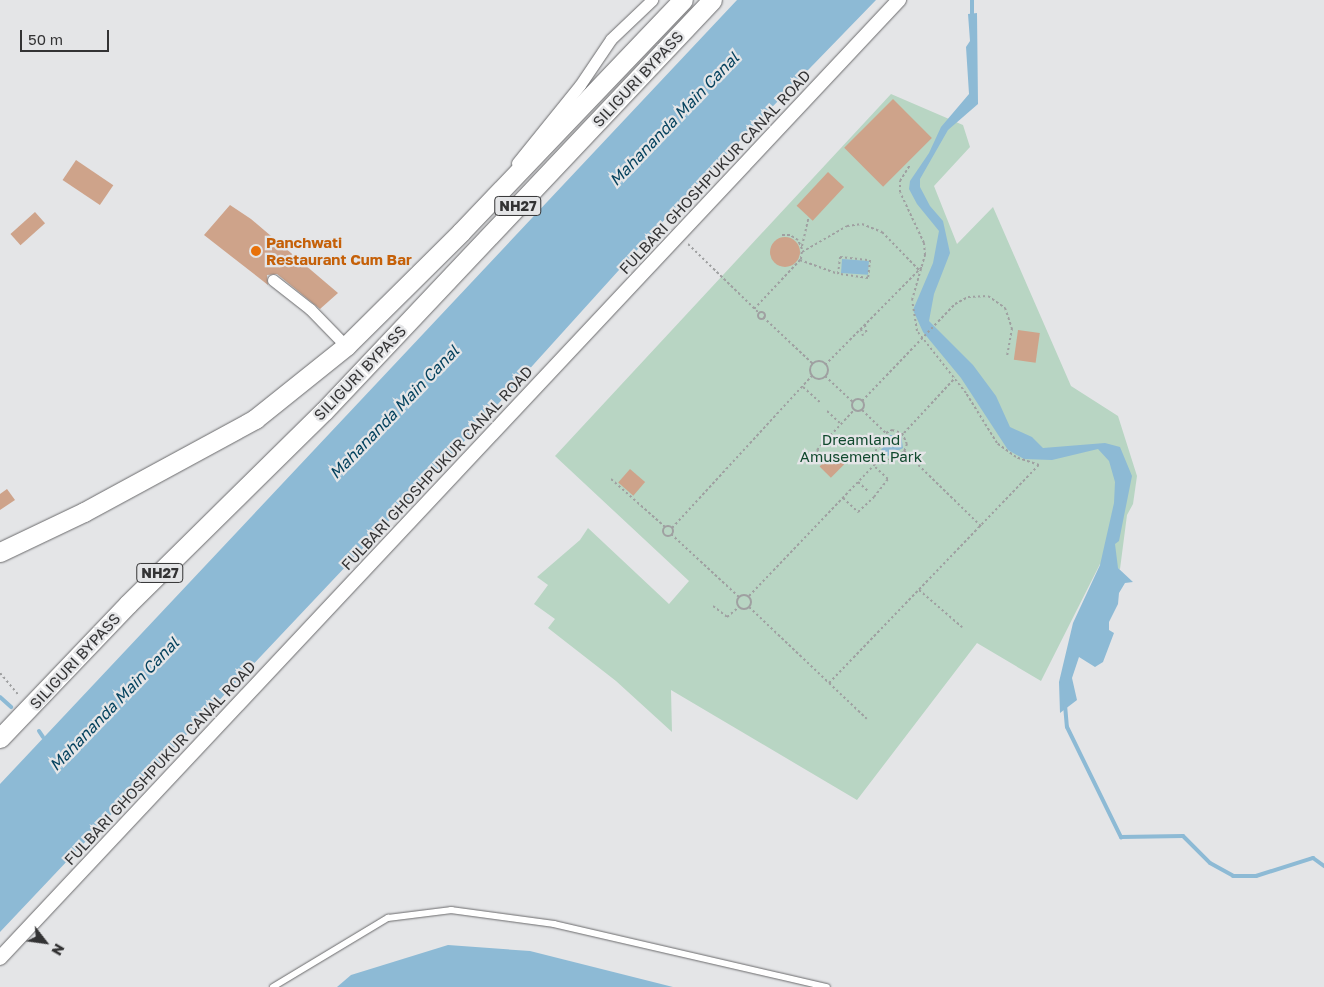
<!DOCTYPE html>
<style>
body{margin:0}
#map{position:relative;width:1324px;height:987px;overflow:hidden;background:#e4e5e7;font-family:"Golos Text",sans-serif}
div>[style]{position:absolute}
.green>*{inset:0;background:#b8d5c3}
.water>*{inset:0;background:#8dbad5;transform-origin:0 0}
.stream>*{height:4px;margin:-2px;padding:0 2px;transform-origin:2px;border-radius:2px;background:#8dbad5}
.building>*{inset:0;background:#cea38a;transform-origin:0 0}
.round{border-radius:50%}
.path>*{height:2px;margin-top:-1px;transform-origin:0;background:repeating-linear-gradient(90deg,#9fa0a1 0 2.5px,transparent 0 5px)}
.path>.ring{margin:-1px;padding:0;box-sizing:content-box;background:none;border:2px solid #9fa0a1;border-radius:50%}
.roads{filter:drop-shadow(0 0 1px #6a6a6c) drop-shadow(0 0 1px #6a6a6c)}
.service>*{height:5.5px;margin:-2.75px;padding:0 2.75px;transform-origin:2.75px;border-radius:2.75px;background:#fff}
.minor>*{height:11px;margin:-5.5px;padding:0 5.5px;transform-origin:5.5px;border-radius:5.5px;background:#fff}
.tertiary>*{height:14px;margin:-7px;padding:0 7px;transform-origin:7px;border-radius:7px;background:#fff}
.trunk>*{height:19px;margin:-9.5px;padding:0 9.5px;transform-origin:9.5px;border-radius:9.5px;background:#fff}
.dots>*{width:14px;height:14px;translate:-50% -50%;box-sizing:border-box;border:2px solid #e4e5e7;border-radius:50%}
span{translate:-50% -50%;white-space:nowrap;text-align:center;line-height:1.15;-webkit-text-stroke:4.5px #e4e5e7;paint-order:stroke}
.shield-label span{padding:1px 4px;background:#e4e5e7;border:1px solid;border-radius:4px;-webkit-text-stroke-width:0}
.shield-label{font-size:14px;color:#333334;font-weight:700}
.street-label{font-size:15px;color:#333334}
.food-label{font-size:15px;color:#c56008;font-weight:700}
.left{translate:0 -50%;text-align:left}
.park-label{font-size:15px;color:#11492e}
.water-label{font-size:16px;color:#05425e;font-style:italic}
.north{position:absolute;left:20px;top:917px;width:50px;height:50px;-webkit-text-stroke:4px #e4e5e7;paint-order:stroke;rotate:120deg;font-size:14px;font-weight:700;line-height:20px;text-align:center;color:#333334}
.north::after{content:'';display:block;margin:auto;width:18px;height:22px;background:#333334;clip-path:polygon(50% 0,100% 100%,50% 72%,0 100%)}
.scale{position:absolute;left:20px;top:30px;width:89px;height:22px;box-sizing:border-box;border:2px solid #333334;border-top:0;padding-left:6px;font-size:15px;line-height:18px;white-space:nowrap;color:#333334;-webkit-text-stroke:4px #e4e5e7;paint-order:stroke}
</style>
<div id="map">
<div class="green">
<i style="clip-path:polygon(891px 94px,963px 125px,970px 147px,934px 186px,957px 244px,993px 207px,1071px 386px,1118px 416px,1137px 476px,1133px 504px,1127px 515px,1120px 569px,1100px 564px,1041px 681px,977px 643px,857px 800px,671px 690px,672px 732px,616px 681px,548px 628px,555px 619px,534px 604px,548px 585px,537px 577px,580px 540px,588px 528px,669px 604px,689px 581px,555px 456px)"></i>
</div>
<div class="water">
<i style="clip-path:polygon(737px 0,876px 0,685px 197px,469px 436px,0 932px,0 784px)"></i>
<i style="clip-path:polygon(977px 13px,978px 104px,948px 130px,920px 179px,920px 187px,930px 206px,943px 221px,950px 253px,934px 294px,929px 321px,973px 365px,996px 396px,1010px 427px,1032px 437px,1043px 448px,1105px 443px,1120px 447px,1132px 476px,1119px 541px,1115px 544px,1118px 568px,1133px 582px,1125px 583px,1119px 593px,1118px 604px,1109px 622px,1109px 630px,1114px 633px,1103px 662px,1095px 667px,1079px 657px,1072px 678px,1077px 700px,1060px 713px,1059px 682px,1073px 623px,1100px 565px,1114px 503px,1115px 482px,1109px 461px,1098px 449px,1052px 460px,1024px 459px,1008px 450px,961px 378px,923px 332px,913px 310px,933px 263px,939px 231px,917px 204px,909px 189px,910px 181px,929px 153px,941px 127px,969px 94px,966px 47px,970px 41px,968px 14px)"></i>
<i style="left:842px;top:259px;width:27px;height:14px;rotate:4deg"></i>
<i style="clip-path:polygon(888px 435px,901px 435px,903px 448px,884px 458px,879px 452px,886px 444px)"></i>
<i style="clip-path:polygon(448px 945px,530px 951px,673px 987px,337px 987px,351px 975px)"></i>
</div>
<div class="stream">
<i style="left:972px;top:0;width:17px;rotate:90deg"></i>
<i style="left:0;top:697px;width:15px;rotate:42deg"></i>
<i style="left:1065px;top:705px;width:22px;rotate:85deg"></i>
<i style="left:1067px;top:727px;width:123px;rotate:63.9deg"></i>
<i style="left:1121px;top:837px;width:62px;rotate:-0.9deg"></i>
<i style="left:1183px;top:836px;width:38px;rotate:45deg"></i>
<i style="left:1210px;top:863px;width:26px;rotate:29deg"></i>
<i style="left:1233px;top:876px;width:23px"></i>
<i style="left:1256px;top:876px;width:60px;rotate:-17.5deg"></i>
<i style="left:1313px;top:858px;width:14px;rotate:36deg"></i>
<i style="left:39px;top:731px;width:7px;rotate:56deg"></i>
</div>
<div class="building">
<i style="left:893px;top:99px;width:55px;height:69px;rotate:45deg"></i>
<i style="left:76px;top:160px;width:45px;height:24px;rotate:34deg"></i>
<i style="left:828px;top:172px;width:22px;height:46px;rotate:43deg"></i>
<i style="clip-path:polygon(230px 205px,251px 219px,338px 293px,320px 309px,277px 274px,267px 275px,268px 285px,204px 235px)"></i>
<i style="left:35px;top:212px;width:15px;height:33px;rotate:48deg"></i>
<i class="round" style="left:770px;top:237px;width:30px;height:30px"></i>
<i style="left:1018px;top:330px;width:22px;height:30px;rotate:8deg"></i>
<i style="left:833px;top:453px;width:16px;height:19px;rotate:45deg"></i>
<i style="left:630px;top:469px;width:20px;height:18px;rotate:41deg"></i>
<i style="clip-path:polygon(7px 489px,15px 500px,0 510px,0 494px)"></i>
</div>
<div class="path">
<i style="left:688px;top:244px;width:98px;rotate:44.2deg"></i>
<i style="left:802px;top:246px;width:28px;rotate:-77deg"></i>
<i style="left:802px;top:252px;width:52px;rotate:-30deg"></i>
<i style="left:847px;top:226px;width:15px;rotate:-8deg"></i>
<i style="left:862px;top:224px;width:22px;rotate:22deg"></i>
<i style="left:882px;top:232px;width:53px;rotate:45.8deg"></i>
<i style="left:840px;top:257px;width:30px;rotate:6deg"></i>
<i style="left:870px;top:260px;width:18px;rotate:96deg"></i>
<i style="left:868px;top:278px;width:30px;rotate:-172deg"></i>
<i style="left:838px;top:274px;width:17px;rotate:-83deg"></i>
<i style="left:800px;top:260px;width:40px;rotate:20.2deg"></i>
<i style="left:754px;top:309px;width:69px;rotate:-46.8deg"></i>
<i style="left:801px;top:259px;width:10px;rotate:-84deg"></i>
<i style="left:802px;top:249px;width:10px;rotate:-114deg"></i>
<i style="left:798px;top:240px;width:9px;rotate:-148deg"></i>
<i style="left:790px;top:235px;width:10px;rotate:180deg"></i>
<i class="ring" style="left:757.5px;top:311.5px;width:5px;height:5px"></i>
<i style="left:763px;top:317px;width:69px;rotate:43.2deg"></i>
<i style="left:865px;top:325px;width:10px;rotate:79deg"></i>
<i style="left:861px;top:329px;width:7px;rotate:74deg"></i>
<i class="ring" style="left:810px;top:361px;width:16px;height:16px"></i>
<i style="left:825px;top:365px;width:138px;rotate:-45.3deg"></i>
<i style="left:825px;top:376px;width:38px;rotate:43deg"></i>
<i style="left:803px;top:387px;width:24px;rotate:42deg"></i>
<i class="ring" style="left:852px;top:399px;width:10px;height:10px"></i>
<i style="left:862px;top:401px;width:134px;rotate:-46.2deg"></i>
<i style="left:955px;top:304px;width:15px;rotate:-28deg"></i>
<i style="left:968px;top:297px;width:20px;rotate:-3deg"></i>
<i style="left:988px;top:296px;width:21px;rotate:35deg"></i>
<i style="left:1005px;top:308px;width:21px;rotate:71deg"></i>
<i style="left:1012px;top:328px;width:29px;rotate:100deg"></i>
<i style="left:862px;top:410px;width:33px;rotate:44deg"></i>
<i style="left:827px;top:411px;width:19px;rotate:43deg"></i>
<i style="left:892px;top:430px;width:10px;rotate:17deg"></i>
<i style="left:902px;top:433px;width:12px;rotate:66deg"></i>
<i style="left:907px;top:444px;width:9px;rotate:111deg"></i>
<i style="left:904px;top:452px;width:22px;rotate:153deg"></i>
<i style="left:884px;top:462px;width:7px;rotate:-153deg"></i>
<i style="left:878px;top:459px;width:9px;rotate:-111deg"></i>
<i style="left:875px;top:451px;width:11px;rotate:-45deg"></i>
<i style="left:883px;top:443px;width:10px;rotate:-73deg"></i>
<i style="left:886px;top:433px;width:7px;rotate:-27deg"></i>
<i style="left:904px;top:433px;width:75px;rotate:-47.2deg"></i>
<i style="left:904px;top:451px;width:109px;rotate:44.3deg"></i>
<i style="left:822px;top:455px;width:7px;rotate:-135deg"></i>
<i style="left:817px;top:450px;width:54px;rotate:-47.2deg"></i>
<i style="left:611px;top:479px;width:72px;rotate:41.6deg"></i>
<i style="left:858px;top:482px;width:13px;rotate:42deg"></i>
<i style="left:843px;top:498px;width:21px;rotate:43deg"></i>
<i style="left:858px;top:512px;width:22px;rotate:-43deg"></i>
<i style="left:874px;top:497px;width:23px;rotate:-52deg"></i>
<i style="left:888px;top:479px;width:19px;rotate:-137deg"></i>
<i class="ring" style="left:663px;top:526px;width:8px;height:8px"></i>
<i style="left:672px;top:528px;width:207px;rotate:-47.4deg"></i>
<i style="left:671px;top:534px;width:93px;rotate:42.8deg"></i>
<i style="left:919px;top:590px;width:57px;rotate:40.7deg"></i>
<i class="ring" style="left:737px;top:595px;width:12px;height:12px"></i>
<i style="left:749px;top:596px;width:188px;rotate:-46.3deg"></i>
<i style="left:713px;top:606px;width:18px;rotate:38deg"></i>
<i style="left:727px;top:617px;width:16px;rotate:-40deg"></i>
<i style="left:749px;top:607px;width:110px;rotate:43.5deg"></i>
<i style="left:829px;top:683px;width:303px;rotate:-46.1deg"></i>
<i style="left:1039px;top:465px;width:24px;rotate:-161deg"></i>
<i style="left:1016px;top:457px;width:24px;rotate:-144deg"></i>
<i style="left:997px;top:443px;width:59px;rotate:-121.8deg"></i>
<i style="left:966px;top:393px;width:79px;rotate:-128.3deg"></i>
<i style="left:917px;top:331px;width:31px;rotate:-99deg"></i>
<i style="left:912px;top:300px;width:47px;rotate:-73.9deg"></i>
<i style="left:925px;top:255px;width:12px;rotate:-95deg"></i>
<i style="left:924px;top:243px;width:56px;rotate:-115.2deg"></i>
<i style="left:900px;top:192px;width:11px;rotate:-90deg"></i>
<i style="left:900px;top:181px;width:19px;rotate:-58deg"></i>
<i style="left:0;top:673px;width:30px;rotate:50deg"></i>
<i style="left:829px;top:683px;width:52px;rotate:43.5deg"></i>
</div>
<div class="roads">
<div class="service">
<i style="left:273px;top:987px;width:134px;rotate:-31deg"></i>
<i style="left:388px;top:918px;width:64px;rotate:-7.2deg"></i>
<i style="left:451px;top:910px;width:104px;rotate:7.7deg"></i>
<i style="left:554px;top:924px;width:280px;rotate:13deg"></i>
</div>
<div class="minor">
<i style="left:517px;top:163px;width:100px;rotate:-51.1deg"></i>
<i style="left:580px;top:85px;width:55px;rotate:-56deg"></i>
<i style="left:611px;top:39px;width:57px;rotate:-43.6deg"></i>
<i style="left:273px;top:280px;width:47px;rotate:38.1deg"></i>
<i style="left:310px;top:309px;width:52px;rotate:45.8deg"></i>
</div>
<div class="tertiary">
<i style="left:0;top:958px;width:1314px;rotate:-46.82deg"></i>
</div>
<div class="trunk">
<i style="left:0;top:552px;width:93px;rotate:-25.5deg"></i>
<i style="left:84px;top:512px;width:195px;rotate:-28.5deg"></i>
<i style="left:255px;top:419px;width:117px;rotate:-38.7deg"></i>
<i style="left:346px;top:346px;width:162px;rotate:-44.7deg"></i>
<i style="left:461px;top:232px;width:321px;rotate:-46.3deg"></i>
<i style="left:0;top:738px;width:185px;rotate:-46.3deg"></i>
<i style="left:128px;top:604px;width:275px;rotate:-44.6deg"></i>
<i style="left:324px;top:411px;width:565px;rotate:-46.65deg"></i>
</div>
</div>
<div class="dots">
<i style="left:256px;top:251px;background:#e8710a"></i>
</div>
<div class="shield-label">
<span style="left:518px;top:206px">NH27</span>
<span style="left:160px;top:573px">NH27</span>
</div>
<div class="street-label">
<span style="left:638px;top:79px;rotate:-47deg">SILIGURI BYPASS</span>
<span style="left:715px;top:172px;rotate:-47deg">FULBARI GHOSHPUKUR CANAL ROAD</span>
<span style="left:360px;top:373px;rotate:-46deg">SILIGURI BYPASS</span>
<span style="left:437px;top:468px;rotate:-47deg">FULBARI GHOSHPUKUR CANAL ROAD</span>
<span style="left:75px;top:661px;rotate:-47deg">SILIGURI BYPASS</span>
<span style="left:160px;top:763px;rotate:-47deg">FULBARI GHOSHPUKUR CANAL ROAD</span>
</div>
<div class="food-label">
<span class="left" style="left:266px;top:251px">Panchwati<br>Restaurant Cum Bar</span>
</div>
<div class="park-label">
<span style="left:861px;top:448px">Dreamland<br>Amusement Park</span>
</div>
<div class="water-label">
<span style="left:674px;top:119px;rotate:-46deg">Mahananda Main Canal</span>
<span style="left:394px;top:412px;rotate:-46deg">Mahananda Main Canal</span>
<span style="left:114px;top:704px;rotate:-46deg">Mahananda Main Canal</span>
</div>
<div class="north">N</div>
<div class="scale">50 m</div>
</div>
